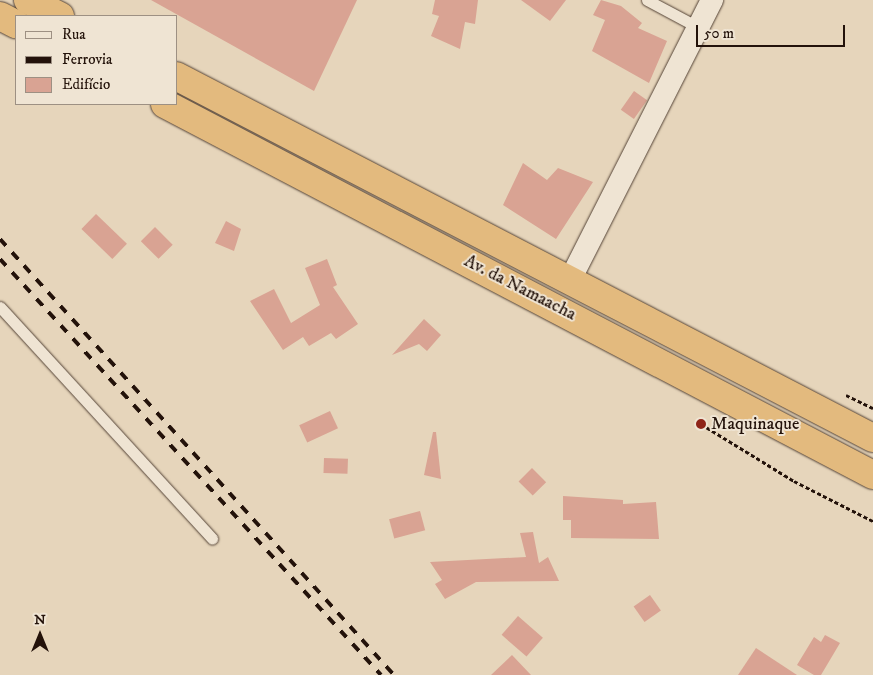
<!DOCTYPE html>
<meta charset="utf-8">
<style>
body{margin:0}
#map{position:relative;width:873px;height:675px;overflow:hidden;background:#e6d5bb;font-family:"IM FELL DW Pica",serif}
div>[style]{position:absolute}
.building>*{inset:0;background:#d9a393;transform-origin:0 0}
.path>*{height:3px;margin-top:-1.5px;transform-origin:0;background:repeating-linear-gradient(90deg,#23120a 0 4px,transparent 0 6.5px)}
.roads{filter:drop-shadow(0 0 1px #544336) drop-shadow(0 0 1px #544336)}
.lane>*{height:11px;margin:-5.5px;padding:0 5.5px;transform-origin:5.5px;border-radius:5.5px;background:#efe4d3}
.street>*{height:22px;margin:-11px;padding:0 11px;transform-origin:11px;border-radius:11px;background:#efe4d3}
.highway>*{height:28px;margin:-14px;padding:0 14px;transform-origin:14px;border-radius:14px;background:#e3ba7e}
.rail>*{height:4px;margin-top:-2px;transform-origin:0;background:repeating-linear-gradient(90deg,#23120a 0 9px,transparent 0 18px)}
.dots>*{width:14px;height:14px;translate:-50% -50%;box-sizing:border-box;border:2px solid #efe4d3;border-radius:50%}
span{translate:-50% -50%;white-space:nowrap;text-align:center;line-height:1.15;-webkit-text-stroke:4px #efe4d3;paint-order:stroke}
.street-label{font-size:18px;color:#23120a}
.poi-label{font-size:18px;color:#23120a}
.left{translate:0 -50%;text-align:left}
.legend{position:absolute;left:15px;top:15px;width:162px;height:90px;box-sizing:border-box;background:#efe4d3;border:1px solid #9d9083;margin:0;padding:6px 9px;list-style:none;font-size:15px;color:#23120a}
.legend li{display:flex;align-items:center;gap:10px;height:25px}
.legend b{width:25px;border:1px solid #9d9083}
.north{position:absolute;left:15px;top:610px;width:50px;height:50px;-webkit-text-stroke:4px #efe4d3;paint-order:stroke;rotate:0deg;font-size:14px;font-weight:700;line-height:20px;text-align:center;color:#23120a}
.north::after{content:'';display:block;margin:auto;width:18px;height:22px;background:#23120a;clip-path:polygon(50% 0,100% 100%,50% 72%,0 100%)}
.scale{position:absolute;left:696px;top:25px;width:149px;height:22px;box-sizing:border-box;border:2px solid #23120a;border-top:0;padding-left:6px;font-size:15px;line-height:18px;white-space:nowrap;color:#23120a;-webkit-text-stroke:4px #efe4d3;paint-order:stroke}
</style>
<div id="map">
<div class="building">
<i style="clip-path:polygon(151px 0,357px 0,314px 91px)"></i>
<i style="clip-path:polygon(435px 0,478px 0,475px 24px,465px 22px,460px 49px,431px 36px,439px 16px,432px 14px)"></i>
<i style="clip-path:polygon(521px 0,566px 0,550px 21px)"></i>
<i style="clip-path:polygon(601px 0,621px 6px,642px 23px,638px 28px,667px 41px,649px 83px,592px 51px,605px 20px,593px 15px)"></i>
<i style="left:634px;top:91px;width:16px;height:23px;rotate:35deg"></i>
<i style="clip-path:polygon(523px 163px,547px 180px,558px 168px,593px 182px,556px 239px,503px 205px)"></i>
<i style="left:96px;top:214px;width:43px;height:21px;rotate:44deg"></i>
<i style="clip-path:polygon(226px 221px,241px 229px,234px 251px,215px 243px)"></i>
<i style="left:155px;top:227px;width:25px;height:20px;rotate:45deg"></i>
<i style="clip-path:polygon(327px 259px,337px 285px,333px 287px,358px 324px,336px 339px,331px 333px,309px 346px,303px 337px,283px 350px,250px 301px,274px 289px,291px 323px,320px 305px,305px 268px)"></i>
<i style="clip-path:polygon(424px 319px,441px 335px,427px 351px,419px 344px,392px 355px)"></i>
<i style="left:330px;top:411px;width:19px;height:34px;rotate:65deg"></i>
<i style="clip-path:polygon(433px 432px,436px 432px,441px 479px,424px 475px)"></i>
<i style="left:324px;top:458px;width:24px;height:15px;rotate:2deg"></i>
<i style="left:532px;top:468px;width:20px;height:19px;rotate:45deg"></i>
<i style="clip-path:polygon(563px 496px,623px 500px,623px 504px,656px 502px,659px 539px,571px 538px,571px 520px,563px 520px)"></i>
<i style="left:420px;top:511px;width:20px;height:32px;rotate:75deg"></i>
<i style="clip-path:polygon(533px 532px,539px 563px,548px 557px,559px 581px,476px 582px,445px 599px,435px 584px,442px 580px,430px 562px,526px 557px,520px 533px)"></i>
<i style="left:650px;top:595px;width:19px;height:20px;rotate:55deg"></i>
<i style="left:518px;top:616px;width:33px;height:25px;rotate:41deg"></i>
<i style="clip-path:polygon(825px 635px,840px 643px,821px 675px,814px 675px,797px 665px,814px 637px,821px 642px)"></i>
<i style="clip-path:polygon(756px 648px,797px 675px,738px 675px)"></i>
<i style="clip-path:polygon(512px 655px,531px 675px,491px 675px)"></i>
</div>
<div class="path">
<i style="left:846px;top:395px;width:30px;rotate:26deg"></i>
<i style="left:701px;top:424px;width:109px;rotate:31.5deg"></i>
<i style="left:794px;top:481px;width:89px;rotate:26.9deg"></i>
</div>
<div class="roads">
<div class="lane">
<i style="left:647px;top:0;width:55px;rotate:28deg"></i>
<i style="left:0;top:307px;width:314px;rotate:47.5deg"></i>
</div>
<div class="street">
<i style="left:571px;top:278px;width:312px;rotate:-63.1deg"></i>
</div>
<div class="highway">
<i style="left:28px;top:0;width:36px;rotate:27deg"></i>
<i style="left:0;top:16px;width:18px;rotate:27deg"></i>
<i style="left:176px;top:76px;width:785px;rotate:27.45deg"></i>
<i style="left:165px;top:104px;width:799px;rotate:27.66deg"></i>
</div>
</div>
<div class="rail">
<i style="left:0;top:239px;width:588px;rotate:47.9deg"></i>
<i style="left:0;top:259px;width:564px;rotate:47.51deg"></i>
</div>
<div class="dots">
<i style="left:701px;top:424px;background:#8f2418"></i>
</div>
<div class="street-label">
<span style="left:520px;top:288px;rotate:27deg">Av. da Namaacha</span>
</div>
<div class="poi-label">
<span class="left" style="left:711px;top:424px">Maquinaque</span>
</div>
<ul class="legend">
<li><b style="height:6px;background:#efe4d3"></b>Rua</li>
<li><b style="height:6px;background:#23120a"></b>Ferrovia</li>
<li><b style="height:14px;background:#d9a393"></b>Edifício</li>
</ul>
<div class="north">N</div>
<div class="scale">50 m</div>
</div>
